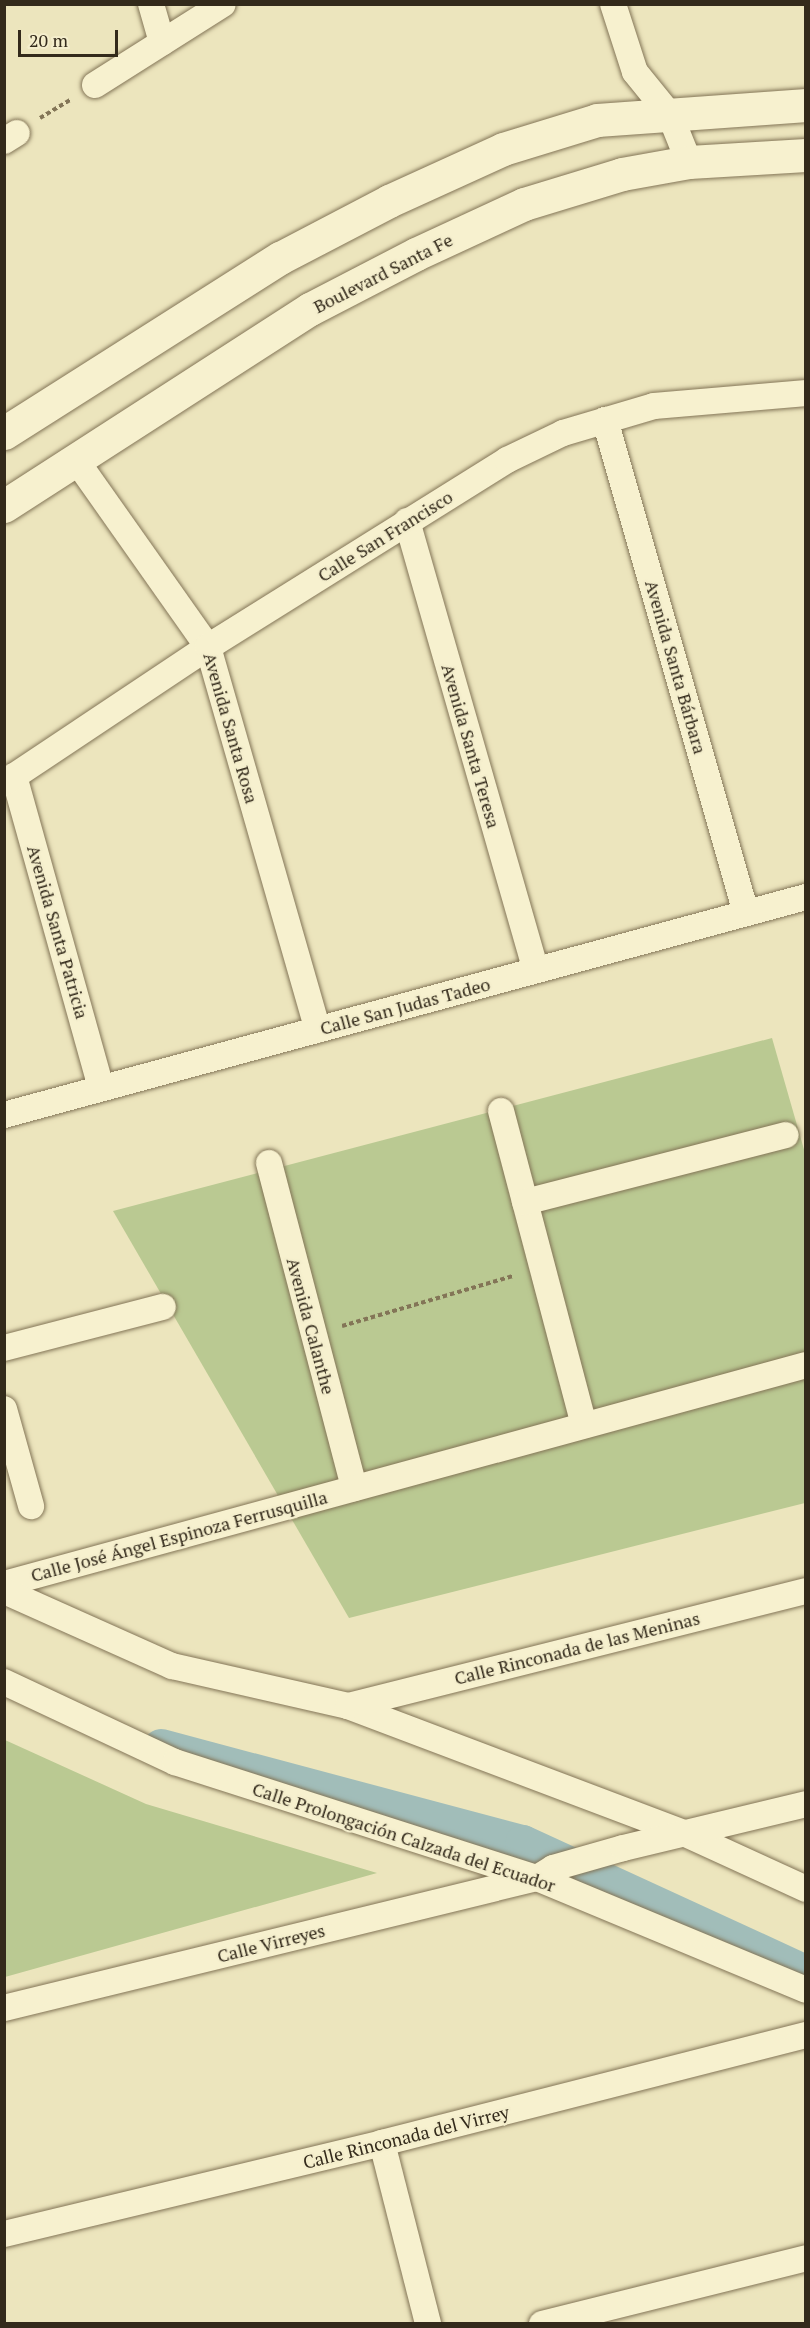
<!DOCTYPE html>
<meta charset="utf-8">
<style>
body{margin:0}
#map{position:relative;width:810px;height:2328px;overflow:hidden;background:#ece5bd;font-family:"PT Serif",serif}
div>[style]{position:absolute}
.green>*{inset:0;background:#bac992}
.canal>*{height:36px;margin:-18px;padding:0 18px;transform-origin:18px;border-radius:18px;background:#a1bdb9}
.path>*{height:4px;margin-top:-2px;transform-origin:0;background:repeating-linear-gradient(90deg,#837557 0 4.5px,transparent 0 7.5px)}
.roads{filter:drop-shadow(0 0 2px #837557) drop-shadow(0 0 2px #837557)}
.minor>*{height:26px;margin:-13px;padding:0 13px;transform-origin:13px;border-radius:13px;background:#f7f1cf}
.tertiary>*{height:33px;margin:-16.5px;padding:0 16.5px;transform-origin:16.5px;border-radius:16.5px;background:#f7f1cf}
span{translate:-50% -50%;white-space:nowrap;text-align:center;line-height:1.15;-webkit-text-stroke:4.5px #f4eecc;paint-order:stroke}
.street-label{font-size:18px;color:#332a1b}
.frame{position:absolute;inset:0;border:6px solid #332a1b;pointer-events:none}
.scale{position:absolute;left:18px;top:30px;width:100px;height:27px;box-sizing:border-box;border:3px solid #332a1b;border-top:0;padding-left:8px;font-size:18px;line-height:21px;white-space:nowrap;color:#332a1b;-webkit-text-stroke:4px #f4eecc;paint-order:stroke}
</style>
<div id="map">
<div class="green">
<i style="clip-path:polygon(772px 1038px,805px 1153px,805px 1503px,349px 1618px,113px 1211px)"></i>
<i style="clip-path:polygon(5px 1740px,146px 1804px,377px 1873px,5px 1977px)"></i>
</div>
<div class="canal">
<i style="left:161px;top:1747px;width:375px;rotate:14.9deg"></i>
<i style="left:523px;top:1843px;width:311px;rotate:24.7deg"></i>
</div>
<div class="path">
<i style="left:40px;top:118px;width:35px;rotate:-31deg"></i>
<i style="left:342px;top:1326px;width:178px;rotate:-16.3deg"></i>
</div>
<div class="roads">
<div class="minor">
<i style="left:151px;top:4px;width:40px;rotate:74deg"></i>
<i style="left:613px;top:4px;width:71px;rotate:72.1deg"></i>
<i style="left:635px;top:72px;width:55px;rotate:50.9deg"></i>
<i style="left:670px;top:115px;width:51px;rotate:68deg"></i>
<i style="left:95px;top:85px;width:151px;rotate:-32.3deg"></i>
<i style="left:4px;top:141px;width:15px;rotate:-32deg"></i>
<i style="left:605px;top:420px;width:513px;rotate:74.04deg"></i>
<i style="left:76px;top:460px;width:229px;rotate:54.8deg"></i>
<i style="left:208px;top:647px;width:398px;rotate:74deg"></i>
<i style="left:407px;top:521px;width:467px;rotate:74deg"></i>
<i style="left:14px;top:776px;width:324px;rotate:74.4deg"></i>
<i style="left:4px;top:783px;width:245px;rotate:-33.7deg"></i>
<i style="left:208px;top:647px;width:353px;rotate:-32deg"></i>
<i style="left:507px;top:460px;width:62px;rotate:-25.7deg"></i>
<i style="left:563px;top:433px;width:95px;rotate:-16.5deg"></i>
<i style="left:654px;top:406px;width:153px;rotate:-4.9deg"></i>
<i style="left:501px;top:1111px;width:325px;rotate:75.2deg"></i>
<i style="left:4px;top:1115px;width:831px;rotate:-15.21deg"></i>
<i style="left:269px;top:1163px;width:336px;rotate:75.3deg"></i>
<i style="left:525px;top:1202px;width:269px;rotate:-14.4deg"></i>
<i style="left:4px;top:1348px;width:164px;rotate:-14.5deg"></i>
<i style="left:4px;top:1409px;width:101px;rotate:74.4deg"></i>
<i style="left:4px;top:1584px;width:831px;rotate:-15.27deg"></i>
<i style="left:4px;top:1591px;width:184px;rotate:24.1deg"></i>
<i style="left:172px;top:1666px;width:180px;rotate:12.8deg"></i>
<i style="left:348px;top:1706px;width:361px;rotate:20.7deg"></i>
<i style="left:686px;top:1834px;width:132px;rotate:24.6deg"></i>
<i style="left:4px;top:1682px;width:189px;rotate:25.1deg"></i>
<i style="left:175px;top:1762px;width:380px;rotate:17.8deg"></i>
<i style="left:537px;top:1878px;width:291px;rotate:22.6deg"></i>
<i style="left:348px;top:1706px;width:472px;rotate:-14.1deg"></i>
<i style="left:4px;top:2008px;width:549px;rotate:-13.71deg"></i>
<i style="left:537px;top:1878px;width:19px;rotate:-32deg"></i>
<i style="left:553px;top:1868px;width:73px;rotate:-15.9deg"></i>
<i style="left:623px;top:1848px;width:188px;rotate:-13.5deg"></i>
<i style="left:382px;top:2143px;width:187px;rotate:75.7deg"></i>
<i style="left:4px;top:2234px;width:389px;rotate:-13.5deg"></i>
<i style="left:382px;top:2143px;width:438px;rotate:-14.3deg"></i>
<i style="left:542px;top:2324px;width:272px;rotate:-14deg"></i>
</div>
<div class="tertiary">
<i style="left:4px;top:433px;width:327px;rotate:-32.4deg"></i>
<i style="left:280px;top:258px;width:123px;rotate:-27.6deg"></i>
<i style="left:389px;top:201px;width:125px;rotate:-24.5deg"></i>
<i style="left:503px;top:149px;width:98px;rotate:-17.1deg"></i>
<i style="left:597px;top:120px;width:210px;rotate:-4.1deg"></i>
<i style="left:4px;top:506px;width:364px;rotate:-32.8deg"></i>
<i style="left:310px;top:309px;width:119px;rotate:-27.4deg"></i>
<i style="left:416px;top:254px;width:119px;rotate:-24.8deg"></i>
<i style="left:524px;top:204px;width:102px;rotate:-17deg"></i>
<i style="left:622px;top:174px;width:68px;rotate:-10.2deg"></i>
<i style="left:689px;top:162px;width:117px;rotate:-3.4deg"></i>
</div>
</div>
<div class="street-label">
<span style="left:383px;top:273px;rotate:-27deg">Boulevard Santa Fe</span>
<span style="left:385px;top:536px;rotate:-32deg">Calle San Francisco</span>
<span style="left:676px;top:667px;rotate:74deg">Avenida Santa Bárbara</span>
<span style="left:231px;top:728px;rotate:74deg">Avenida Santa Rosa</span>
<span style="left:471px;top:746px;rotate:74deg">Avenida Santa Teresa</span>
<span style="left:58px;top:932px;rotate:74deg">Avenida Santa Patricia</span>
<span style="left:405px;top:1006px;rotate:-15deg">Calle San Judas Tadeo</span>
<span style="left:311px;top:1326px;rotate:75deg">Avenida Calanthe</span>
<span style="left:179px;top:1536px;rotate:-15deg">Calle José Ángel Espinoza Ferrusquilla</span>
<span style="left:577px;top:1648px;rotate:-14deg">Calle Rinconada de las Meninas</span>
<span style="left:404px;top:1837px;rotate:18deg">Calle Prolongación Calzada del Ecuador</span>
<span style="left:271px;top:1943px;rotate:-14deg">Calle Virreyes</span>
<span style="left:406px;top:2137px;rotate:-14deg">Calle Rinconada del Virrey</span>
</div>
<div class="frame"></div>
<div class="scale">20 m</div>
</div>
